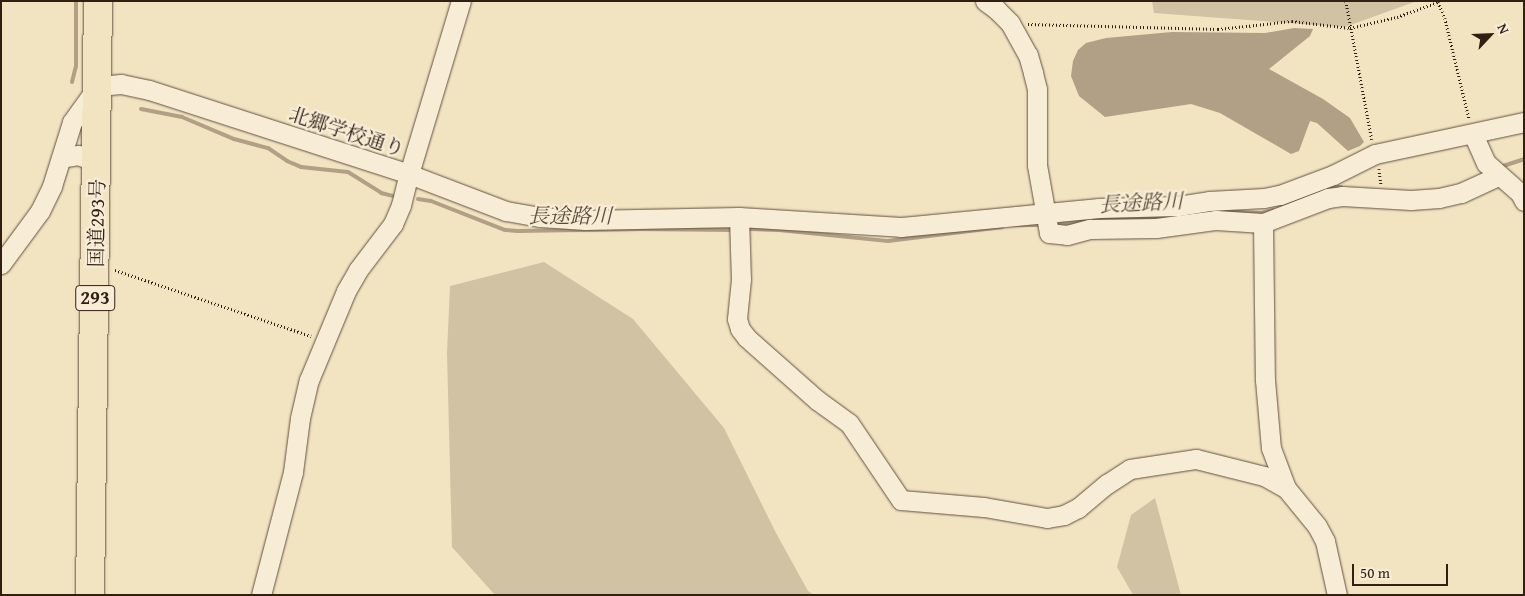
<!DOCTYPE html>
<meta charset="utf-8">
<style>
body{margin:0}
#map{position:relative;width:1525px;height:596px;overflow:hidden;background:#f2e3c1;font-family:"Gentium Book Plus","Noto Serif JP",serif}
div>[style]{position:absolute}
.green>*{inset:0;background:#d1c2a4}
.water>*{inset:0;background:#b1a086}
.stream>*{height:4px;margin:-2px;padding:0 2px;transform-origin:2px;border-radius:2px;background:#b1a086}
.path>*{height:2.5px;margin-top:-1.25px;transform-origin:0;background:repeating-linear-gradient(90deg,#321f14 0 1px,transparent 0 3.5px)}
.roads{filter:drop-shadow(0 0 1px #62503f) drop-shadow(0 0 1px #62503f)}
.minor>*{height:19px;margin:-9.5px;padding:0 9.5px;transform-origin:9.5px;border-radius:9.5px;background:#f7edd7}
.highway>*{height:28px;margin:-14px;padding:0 14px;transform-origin:14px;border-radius:14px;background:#f2e3c1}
span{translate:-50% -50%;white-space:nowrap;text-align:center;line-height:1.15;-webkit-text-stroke:4.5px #f7edd7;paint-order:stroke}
.shield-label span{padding:1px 4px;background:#f7edd7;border:1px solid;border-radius:4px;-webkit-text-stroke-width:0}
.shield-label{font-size:19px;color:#321f14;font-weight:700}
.street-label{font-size:20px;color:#321f14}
.water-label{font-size:21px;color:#5e4c3c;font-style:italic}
.frame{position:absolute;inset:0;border:2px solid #321f14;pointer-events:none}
.north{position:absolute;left:1465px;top:10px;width:50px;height:50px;-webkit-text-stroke:4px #f7edd7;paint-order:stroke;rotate:65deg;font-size:14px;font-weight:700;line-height:20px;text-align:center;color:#321f14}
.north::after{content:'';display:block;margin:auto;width:18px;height:22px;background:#321f14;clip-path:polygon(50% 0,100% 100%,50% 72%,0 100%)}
.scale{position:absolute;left:1352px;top:564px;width:96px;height:22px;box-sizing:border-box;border:2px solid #321f14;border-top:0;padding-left:6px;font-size:15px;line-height:18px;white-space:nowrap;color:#321f14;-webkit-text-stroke:4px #f7edd7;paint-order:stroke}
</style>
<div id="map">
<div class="green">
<i style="clip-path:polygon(1152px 1px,1417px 1px,1345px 27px,1154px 13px)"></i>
<i style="clip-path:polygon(544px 262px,633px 319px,724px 428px,776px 533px,808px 591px,814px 595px,495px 595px,452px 547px,447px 353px,450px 286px)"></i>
<i style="clip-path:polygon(1155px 498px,1181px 595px,1133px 595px,1117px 567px,1131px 515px)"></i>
</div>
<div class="water">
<i style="clip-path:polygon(1294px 28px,1313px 29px,1310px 36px,1269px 69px,1323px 99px,1350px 118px,1364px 142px,1360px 146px,1348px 151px,1317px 123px,1310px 121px,1299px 151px,1291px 154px,1220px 113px,1191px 104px,1105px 117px,1079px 96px,1071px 76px,1073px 61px,1078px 50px,1086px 43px,1106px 38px,1172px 32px,1265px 33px)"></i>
</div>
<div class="stream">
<i style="left:72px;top:82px;width:16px;rotate:-76deg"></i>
<i style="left:76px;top:66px;width:65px;rotate:-90deg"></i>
<i style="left:141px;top:109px;width:42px;rotate:11deg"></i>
<i style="left:182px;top:117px;width:56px;rotate:22.9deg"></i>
<i style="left:234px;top:139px;width:35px;rotate:15deg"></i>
<i style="left:268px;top:148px;width:23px;rotate:34deg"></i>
<i style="left:287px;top:161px;width:15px;rotate:23deg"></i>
<i style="left:301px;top:167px;width:47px;rotate:6.1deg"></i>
<i style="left:348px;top:172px;width:39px;rotate:32deg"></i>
<i style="left:381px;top:193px;width:12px;rotate:14deg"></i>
<i style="left:1500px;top:167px;width:25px;rotate:-18deg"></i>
<i style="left:418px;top:199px;width:13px;rotate:9deg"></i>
<i style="left:431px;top:201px;width:79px;rotate:21.4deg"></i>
<i style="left:505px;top:230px;width:13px;rotate:4deg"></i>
<i style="left:518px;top:231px;width:123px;rotate:-0.9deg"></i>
<i style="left:641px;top:229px;width:88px;rotate:0.7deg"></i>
<i style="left:1284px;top:205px;width:51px;rotate:-20.6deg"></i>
<i style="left:1332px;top:187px;width:9px"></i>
<i style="left:1218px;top:211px;width:43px;rotate:2.7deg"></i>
<i style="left:1261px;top:213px;width:12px;rotate:-14deg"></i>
<i style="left:1094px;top:220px;width:75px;rotate:-2.3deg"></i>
<i style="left:1014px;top:225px;width:28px"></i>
<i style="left:1056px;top:225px;width:28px;rotate:-8deg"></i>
<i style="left:749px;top:229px;width:30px;rotate:2deg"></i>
<i style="left:779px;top:230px;width:110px;rotate:5.8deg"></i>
<i style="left:888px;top:241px;width:115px;rotate:-7deg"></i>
</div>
<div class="path">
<i style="left:1346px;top:1px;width:141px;rotate:79.4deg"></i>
<i style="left:1028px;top:24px;width:190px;rotate:1.5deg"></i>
<i style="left:1218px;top:29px;width:74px;rotate:-6.2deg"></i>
<i style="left:1292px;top:21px;width:58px;rotate:6.9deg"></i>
<i style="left:1350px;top:28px;width:48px;rotate:-13.2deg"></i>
<i style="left:1397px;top:17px;width:44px;rotate:-20.1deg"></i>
<i style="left:1438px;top:2px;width:17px;rotate:66deg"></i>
<i style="left:1445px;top:18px;width:103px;rotate:76.5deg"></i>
<i style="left:1379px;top:169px;width:15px;rotate:82deg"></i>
<i style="left:115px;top:270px;width:207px;rotate:18.6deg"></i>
</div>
<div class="roads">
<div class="minor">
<i style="left:985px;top:1px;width:14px;rotate:36deg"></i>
<i style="left:996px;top:9px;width:20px;rotate:45deg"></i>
<i style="left:1010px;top:23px;width:37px;rotate:61deg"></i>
<i style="left:1028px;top:55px;width:19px;rotate:74deg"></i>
<i style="left:1033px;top:73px;width:16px;rotate:76deg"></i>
<i style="left:1037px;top:89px;width:76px;rotate:90deg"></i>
<i style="left:1037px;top:165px;width:69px;rotate:80deg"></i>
<i style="left:1049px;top:233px;width:18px;rotate:6deg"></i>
<i style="left:1067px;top:235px;width:24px;rotate:-15deg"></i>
<i style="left:1090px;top:229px;width:66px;rotate:-0.9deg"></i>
<i style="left:1156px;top:228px;width:61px;rotate:-7.6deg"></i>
<i style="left:1216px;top:220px;width:47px;rotate:3.7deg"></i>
<i style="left:1263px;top:223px;width:70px;rotate:-21deg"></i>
<i style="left:1328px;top:198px;width:14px;rotate:-8deg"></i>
<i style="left:1342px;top:196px;width:69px;rotate:3.3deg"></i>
<i style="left:1411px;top:200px;width:28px;rotate:-4deg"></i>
<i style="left:1439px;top:198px;width:23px;rotate:-13deg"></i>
<i style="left:1461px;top:193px;width:41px;rotate:-24.7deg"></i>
<i style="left:1473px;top:134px;width:32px;rotate:66deg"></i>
<i style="left:1486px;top:163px;width:45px;rotate:41.4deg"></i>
<i style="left:1520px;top:193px;width:9px;rotate:63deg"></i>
<i style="left:61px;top:158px;width:17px;rotate:-10deg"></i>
<i style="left:78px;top:155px;width:12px;rotate:20deg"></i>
<i style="left:89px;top:159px;width:11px;rotate:41deg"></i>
<i style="left:739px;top:217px;width:62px;rotate:88.2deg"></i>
<i style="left:741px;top:279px;width:40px;rotate:95.7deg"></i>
<i style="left:737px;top:319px;width:10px;rotate:73deg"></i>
<i style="left:740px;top:329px;width:11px;rotate:52deg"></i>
<i style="left:747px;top:338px;width:94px;rotate:41.5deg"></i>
<i style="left:817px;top:400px;width:39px;rotate:36deg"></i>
<i style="left:849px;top:423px;width:93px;rotate:56deg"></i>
<i style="left:901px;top:500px;width:83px;rotate:4.8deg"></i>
<i style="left:984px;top:507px;width:64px;rotate:9.9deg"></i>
<i style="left:1047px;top:518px;width:17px;rotate:-10deg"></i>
<i style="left:1064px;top:515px;width:16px;rotate:-27deg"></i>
<i style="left:1078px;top:508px;width:38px;rotate:-40deg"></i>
<i style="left:1107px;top:484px;width:27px;rotate:-33deg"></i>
<i style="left:1130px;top:469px;width:67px;rotate:-8.6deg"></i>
<i style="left:1196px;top:459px;width:70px;rotate:14deg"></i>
<i style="left:1264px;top:476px;width:25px;rotate:29deg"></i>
<i style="left:1263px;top:223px;width:157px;rotate:89.3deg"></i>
<i style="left:1265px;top:380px;width:68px;rotate:85deg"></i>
<i style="left:1271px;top:448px;width:43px;rotate:69.4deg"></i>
<i style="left:1286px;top:488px;width:49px;rotate:50.8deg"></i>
<i style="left:1317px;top:526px;width:17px;rotate:62deg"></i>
<i style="left:1325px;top:541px;width:55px;rotate:77.5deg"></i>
<i style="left:1px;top:264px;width:66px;rotate:-53.7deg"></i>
<i style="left:40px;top:211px;width:28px;rotate:-64deg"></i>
<i style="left:52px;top:186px;width:67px;rotate:-72.6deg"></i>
<i style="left:72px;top:122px;width:44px;rotate:-54.2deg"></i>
<i style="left:98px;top:86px;width:23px;rotate:-5deg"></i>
<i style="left:121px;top:84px;width:29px;rotate:12deg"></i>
<i style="left:149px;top:90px;width:273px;rotate:17.9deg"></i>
<i style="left:409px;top:174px;width:181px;rotate:-73.3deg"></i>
<i style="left:261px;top:595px;width:127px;rotate:-75.4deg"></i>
<i style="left:293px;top:472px;width:54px;rotate:-82.6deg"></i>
<i style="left:300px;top:418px;width:39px;rotate:-77deg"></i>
<i style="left:309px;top:380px;width:96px;rotate:-67.4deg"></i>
<i style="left:346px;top:291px;width:24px;rotate:-60deg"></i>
<i style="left:358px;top:270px;width:58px;rotate:-52.7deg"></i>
<i style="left:393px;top:224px;width:21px;rotate:-67deg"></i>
<i style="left:401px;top:205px;width:32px;rotate:-76deg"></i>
<i style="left:409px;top:174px;width:104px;rotate:20.9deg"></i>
<i style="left:506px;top:211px;width:35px;rotate:10deg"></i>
<i style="left:540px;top:217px;width:45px;rotate:3.8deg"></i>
<i style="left:585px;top:220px;width:154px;rotate:-1.1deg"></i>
<i style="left:739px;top:217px;width:162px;rotate:3.5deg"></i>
<i style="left:901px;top:227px;width:199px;rotate:-5.5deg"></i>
<i style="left:1099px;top:208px;width:79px;rotate:-1.5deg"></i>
<i style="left:1178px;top:206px;width:31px;rotate:-9deg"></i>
<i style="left:1209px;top:201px;width:55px;rotate:-3.1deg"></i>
<i style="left:1264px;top:198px;width:16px;rotate:-11deg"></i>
<i style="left:1280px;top:195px;width:57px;rotate:-20.7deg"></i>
<i style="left:1333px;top:175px;width:47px;rotate:-26.6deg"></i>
<i style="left:1375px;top:154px;width:152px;rotate:-12.1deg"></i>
</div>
<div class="highway">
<i style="left:90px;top:595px;width:594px;rotate:-89.23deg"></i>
</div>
</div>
<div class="shield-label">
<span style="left:95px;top:298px">293</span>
</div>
<div class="street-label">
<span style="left:347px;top:131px;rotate:18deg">北郷学校通り</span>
<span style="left:96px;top:223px;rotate:-89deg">国道293号</span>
</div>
<div class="water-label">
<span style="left:1141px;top:203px;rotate:-3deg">長途路川</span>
<span style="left:570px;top:216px">長途路川</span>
</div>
<div class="frame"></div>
<div class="north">N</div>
<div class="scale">50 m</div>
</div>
